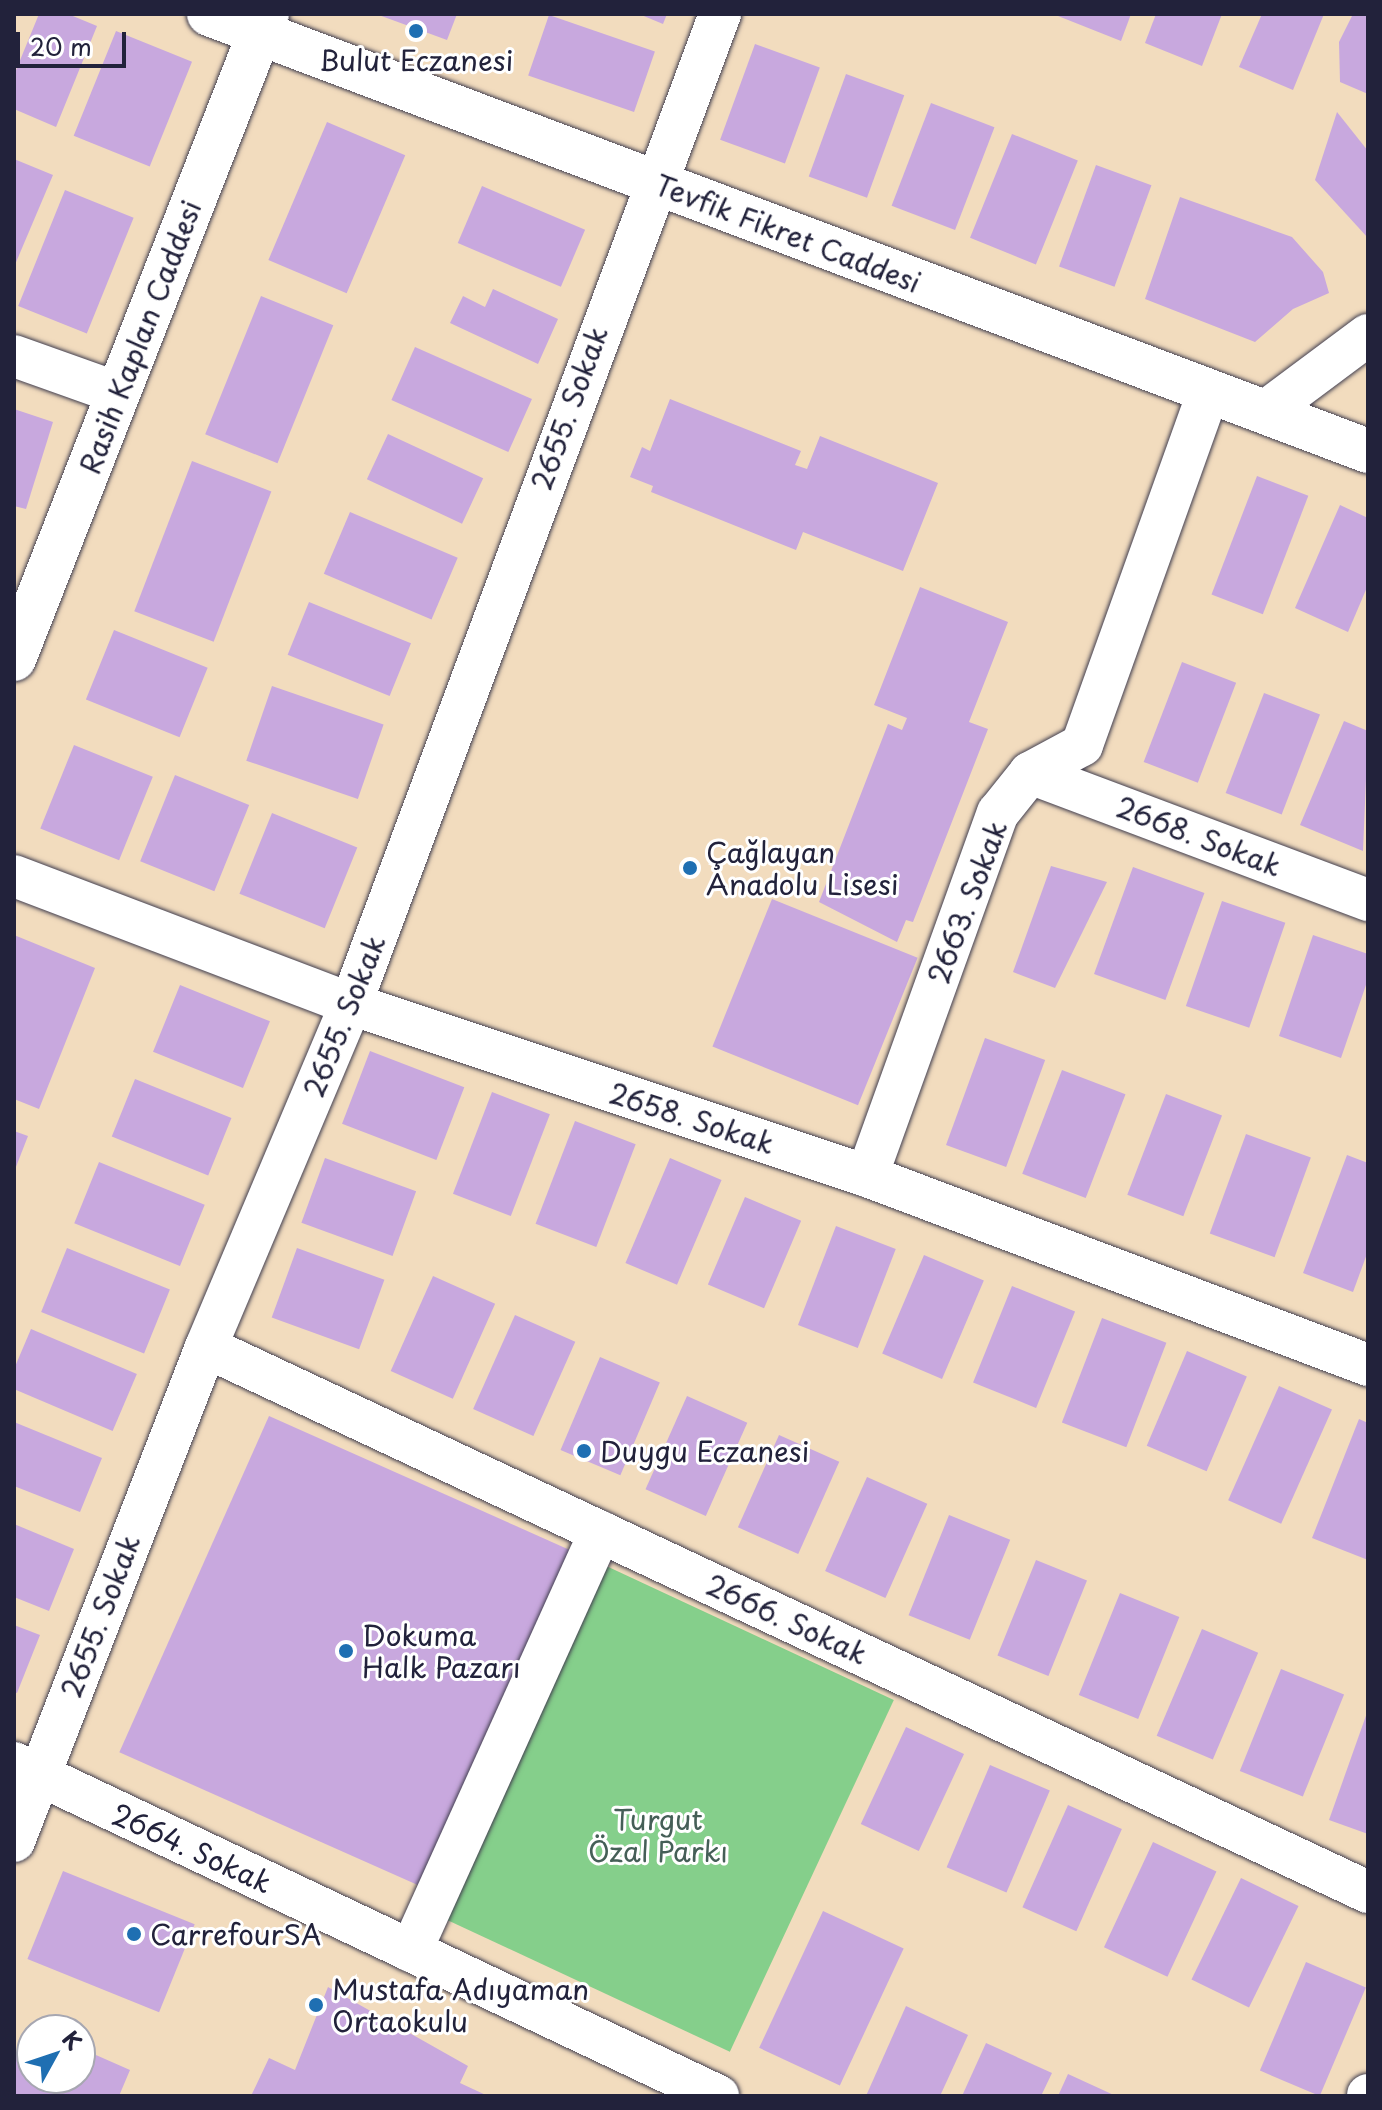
<!DOCTYPE html>
<meta charset="utf-8">
<style>
body{margin:0}
#map{position:relative;width:1382px;height:2110px;overflow:hidden;background:#f2dcbe;font-family:"Playpen Sans",sans-serif}
div>[style]{position:absolute}
.green>*{inset:0;background:#85cf8b;transform-origin:0 0}
.building>*{inset:0;background:#c8a8de;transform-origin:0 0}
.roads{filter:drop-shadow(0 0 2px #413e4f) drop-shadow(0 0 2px #413e4f)}
.minor>*{height:42px;margin:-21px;padding:0 21px;transform-origin:21px;border-radius:21px;background:#fff}
.tertiary>*{height:44px;margin:-22px;padding:0 22px;transform-origin:22px;border-radius:22px;background:#fff}
.dots>*{width:22px;height:22px;translate:-50% -50%;box-sizing:border-box;border:4px solid #fff;border-radius:50%}
span{translate:-50% -50%;white-space:nowrap;text-align:center;line-height:1.15;-webkit-text-stroke:6px #fff;paint-order:stroke}
.poi-label{font-size:28px;color:#22223b}
.left{translate:0 -50%;text-align:left}
.street-label{font-size:28px;color:#22223b}
.park-label{font-size:28px;color:#455f57}
.frame{position:absolute;inset:0;border:16px solid #22223b;pointer-events:none}
.north{position:absolute;left:16px;top:2014px;width:80px;height:80px;box-sizing:border-box;background:#fff;border:2px solid #a7a7b1;border-radius:50%;rotate:50deg;font-size:22px;font-weight:700;line-height:32px;text-align:center;color:#22223b}
.north::after{content:'';display:block;margin:auto;width:28px;height:36px;background:#1f6fb2;clip-path:polygon(50% 0,100% 100%,50% 72%,0 100%)}
.scale{position:absolute;left:16px;top:32px;width:110px;height:36px;box-sizing:border-box;border:4px solid #22223b;border-top:0;padding-left:10px;font-size:24px;line-height:28px;white-space:nowrap;color:#22223b;-webkit-text-stroke:6px #fff;paint-order:stroke}
</style>
<div id="map">
<div class="green">
<i style="left:602px;top:1564px;width:322px;height:388px;rotate:25deg"></i>
</div>
<div class="building">
<i style="clip-path:polygon(39px 14px,68px 14px,97px 26px,56px 127px,14px 109px,14px 75px)"></i>
<i style="clip-path:polygon(376px 14px,457px 14px,447px 40px)"></i>
<i style="clip-path:polygon(639px 14px,667px 14px,663px 24px)"></i>
<i style="clip-path:polygon(1053px 14px,1131px 14px,1121px 41px)"></i>
<i style="clip-path:polygon(1156px 14px,1222px 14px,1202px 66px,1145px 43px)"></i>
<i style="clip-path:polygon(1262px 14px,1324px 14px,1293px 90px,1239px 67px)"></i>
<i style="clip-path:polygon(1353px 14px,1368px 15px,1368px 94px,1340px 82px,1339px 42px)"></i>
<i style="left:549px;top:15px;width:112px;height:64px;rotate:19deg"></i>
<i style="left:116px;top:31px;width:82px;height:113px;rotate:22deg"></i>
<i style="left:755px;top:44px;width:69px;height:102px;rotate:20deg"></i>
<i style="left:846px;top:74px;width:62px;height:109px;rotate:20deg"></i>
<i style="left:931px;top:103px;width:68px;height:110px;rotate:21deg"></i>
<i style="clip-path:polygon(1337px 112px,1368px 151px,1368px 238px,1315px 180px)"></i>
<i style="left:327px;top:122px;width:85px;height:150px;rotate:23deg"></i>
<i style="left:1012px;top:134px;width:71px;height:112px;rotate:22deg"></i>
<i style="clip-path:polygon(14px 159px,53px 175px,14px 267px)"></i>
<i style="left:1096px;top:165px;width:59px;height:108px;rotate:20deg"></i>
<i style="left:482px;top:186px;width:112px;height:62px;rotate:23deg"></i>
<i style="left:65px;top:190px;width:74px;height:125px;rotate:22deg"></i>
<i style="clip-path:polygon(1180px 197px,1292px 237px,1323px 272px,1329px 293px,1293px 309px,1255px 342px,1145px 299px)"></i>
<i style="clip-path:polygon(493px 289px,558px 319px,538px 364px,450px 323px,463px 296px,485px 307px)"></i>
<i style="left:261px;top:296px;width:78px;height:149px;rotate:22deg"></i>
<i style="left:415px;top:347px;width:128px;height:58px;rotate:24deg"></i>
<i style="clip-path:polygon(670px 399px,801px 451px,795px 465px,807px 469px,820px 436px,938px 483px,903px 571px,803px 532px,796px 550px,651px 492px,653px 486px,630px 477px,642px 447px,650px 451px)"></i>
<i style="clip-path:polygon(14px 409px,53px 422px,26px 509px,14px 506px)"></i>
<i style="left:388px;top:434px;width:105px;height:50px;rotate:25deg"></i>
<i style="left:192px;top:461px;width:85px;height:161px;rotate:21deg"></i>
<i style="left:1257px;top:476px;width:55px;height:127px;rotate:21deg"></i>
<i style="clip-path:polygon(1340px 505px,1368px 518px,1368px 585px,1348px 632px,1295px 608px)"></i>
<i style="left:350px;top:512px;width:117px;height:67px;rotate:23deg"></i>
<i style="clip-path:polygon(920px 587px,1008px 622px,969px 722px,988px 729px,913px 922px,906px 920px,897px 942px,819px 902px,888px 724px,902px 730px,907px 718px,874px 705px)"></i>
<i style="left:309px;top:602px;width:110px;height:57px;rotate:22deg"></i>
<i style="left:114px;top:630px;width:101px;height:75px;rotate:22deg"></i>
<i style="left:1182px;top:662px;width:58px;height:107px;rotate:21deg"></i>
<i style="left:272px;top:686px;width:118px;height:79px;rotate:19deg"></i>
<i style="left:1264px;top:693px;width:60px;height:107px;rotate:21deg"></i>
<i style="clip-path:polygon(1344px 721px,1368px 731px,1363px 851px,1300px 825px)"></i>
<i style="left:74px;top:745px;width:85px;height:90px;rotate:22deg"></i>
<i style="left:175px;top:775px;width:80px;height:93px;rotate:22deg"></i>
<i style="left:272px;top:813px;width:92px;height:87px;rotate:22deg"></i>
<i style="clip-path:polygon(1051px 866px,1107px 882px,1055px 988px,1013px 972px)"></i>
<i style="left:1133px;top:867px;width:76px;height:114px;rotate:20deg"></i>
<i style="left:772px;top:899px;width:157px;height:159px;rotate:22deg"></i>
<i style="left:1222px;top:901px;width:67px;height:111px;rotate:19deg"></i>
<i style="clip-path:polygon(14px 935px,95px 968px,39px 1109px,14px 1099px)"></i>
<i style="clip-path:polygon(1313px 935px,1368px 954px,1368px 979px,1341px 1058px,1279px 1036px)"></i>
<i style="left:180px;top:985px;width:97px;height:72px;rotate:22deg"></i>
<i style="left:985px;top:1038px;width:64px;height:114px;rotate:20deg"></i>
<i style="left:370px;top:1051px;width:101px;height:78px;rotate:21deg"></i>
<i style="left:1062px;top:1070px;width:68px;height:111px;rotate:21deg"></i>
<i style="left:135px;top:1079px;width:104px;height:62px;rotate:22deg"></i>
<i style="left:492px;top:1092px;width:62px;height:109px;rotate:21deg"></i>
<i style="left:1166px;top:1094px;width:60px;height:108px;rotate:21deg"></i>
<i style="left:575px;top:1121px;width:65px;height:110px;rotate:21deg"></i>
<i style="clip-path:polygon(14px 1131px,28px 1136px,14px 1172px)"></i>
<i style="left:1246px;top:1134px;width:69px;height:106px;rotate:20deg"></i>
<i style="clip-path:polygon(1347px 1155px,1368px 1163px,1368px 1251px,1353px 1292px,1303px 1273px)"></i>
<i style="left:325px;top:1158px;width:97px;height:69px;rotate:20deg"></i>
<i style="left:670px;top:1158px;width:56px;height:114px;rotate:23deg"></i>
<i style="left:99px;top:1162px;width:114px;height:66px;rotate:22deg"></i>
<i style="left:745px;top:1197px;width:61px;height:95px;rotate:23deg"></i>
<i style="left:836px;top:1226px;width:64px;height:106px;rotate:21deg"></i>
<i style="left:67px;top:1248px;width:111px;height:69px;rotate:22deg"></i>
<i style="left:297px;top:1248px;width:93px;height:74px;rotate:20deg"></i>
<i style="left:924px;top:1255px;width:65px;height:107px;rotate:23deg"></i>
<i style="left:433px;top:1276px;width:68px;height:104px;rotate:24deg"></i>
<i style="left:1012px;top:1286px;width:68px;height:104px;rotate:22deg"></i>
<i style="left:515px;top:1315px;width:66px;height:103px;rotate:24deg"></i>
<i style="left:1102px;top:1318px;width:69px;height:112px;rotate:21deg"></i>
<i style="left:31px;top:1329px;width:115px;height:62px;rotate:23deg"></i>
<i style="left:1187px;top:1351px;width:65px;height:103px;rotate:23deg"></i>
<i style="left:600px;top:1357px;width:65px;height:101px;rotate:23deg"></i>
<i style="left:1279px;top:1386px;width:58px;height:125px;rotate:24deg"></i>
<i style="left:687px;top:1396px;width:66px;height:102px;rotate:24deg"></i>
<i style="left:269px;top:1416px;width:331px;height:368px;rotate:24deg"></i>
<i style="clip-path:polygon(1359px 1419px,1368px 1423px,1368px 1560px,1312px 1538px)"></i>
<i style="clip-path:polygon(14px 1422px,102px 1458px,80px 1512px,14px 1486px)"></i>
<i style="left:779px;top:1435px;width:66px;height:101px;rotate:24deg"></i>
<i style="left:867px;top:1477px;width:66px;height:103px;rotate:24deg"></i>
<i style="left:949px;top:1515px;width:66px;height:108px;rotate:22deg"></i>
<i style="clip-path:polygon(14px 1524px,74px 1549px,49px 1611px,14px 1597px)"></i>
<i style="left:1036px;top:1560px;width:55px;height:103px;rotate:22deg"></i>
<i style="left:1120px;top:1593px;width:64px;height:110px;rotate:22deg"></i>
<i style="clip-path:polygon(14px 1625px,40px 1635px,17px 1693px,14px 1692px)"></i>
<i style="left:1202px;top:1629px;width:61px;height:116px;rotate:23deg"></i>
<i style="left:1281px;top:1669px;width:68px;height:110px;rotate:22deg"></i>
<i style="clip-path:polygon(1368px 1710px,1368px 1834px,1329px 1820px)"></i>
<i style="left:906px;top:1727px;width:64px;height:107px;rotate:25deg"></i>
<i style="left:990px;top:1765px;width:65px;height:111px;rotate:23deg"></i>
<i style="left:1068px;top:1805px;width:59px;height:112px;rotate:24deg"></i>
<i style="left:1153px;top:1842px;width:70px;height:116px;rotate:25deg"></i>
<i style="left:63px;top:1871px;width:142px;height:95px;rotate:22deg"></i>
<i style="left:1241px;top:1878px;width:64px;height:113px;rotate:26deg"></i>
<i style="left:823px;top:1911px;width:89px;height:151px;rotate:25deg"></i>
<i style="left:1306px;top:1962px;width:65px;height:118px;rotate:23deg"></i>
<i style="clip-path:polygon(328px 1987px,468px 2066px,460px 2083px,488px 2096px,251px 2096px,269px 2058px,295px 2070px)"></i>
<i style="clip-path:polygon(906px 2006px,968px 2035px,940px 2096px,866px 2096px)"></i>
<i style="clip-path:polygon(29px 2025px,41px 2030px,32px 2030px,32px 2078px,80px 2078px,80px 2048px,130px 2070px,119px 2096px,14px 2096px,14px 2060px)"></i>
<i style="clip-path:polygon(986px 2043px,1052px 2073px,1041px 2096px,962px 2096px)"></i>
<i style="clip-path:polygon(1068px 2074px,1116px 2096px,1058px 2096px)"></i>
</div>
<div class="roads">
<div class="minor">
<i style="left:14px;top:356px;width:110px;rotate:19.6deg"></i>
<i style="left:1266px;top:411px;width:127px;rotate:-36.7deg"></i>
<i style="left:1030px;top:773px;width:361px;rotate:20.6deg"></i>
<i style="left:14px;top:876px;width:360px;rotate:20.8deg"></i>
<i style="left:351px;top:1004px;width:544px;rotate:18.43deg"></i>
<i style="left:867px;top:1176px;width:535px;rotate:20.67deg"></i>
<i style="left:867px;top:1176px;width:386px;rotate:-70.2deg"></i>
<i style="left:998px;top:813px;width:51px;rotate:-51.3deg"></i>
<i style="left:1030px;top:773px;width:59px;rotate:-28.3deg"></i>
<i style="left:1082px;top:745px;width:376px;rotate:-70.3deg"></i>
<i style="left:206px;top:1347px;width:1283px;rotate:25.13deg"></i>
<i style="left:14px;top:1763px;width:779px;rotate:25.31deg"></i>
<i style="left:14px;top:1841px;width:530px;rotate:-68.76deg"></i>
<i style="left:206px;top:1347px;width:372px;rotate:-67.1deg"></i>
<i style="left:351px;top:1004px;width:1057px;rotate:-69.56deg"></i>
<i style="left:411px;top:1951px;width:460px;rotate:-65.7deg"></i>
<i style="left:1368px;top:2096px;width:1px;rotate:-90deg"></i>
</div>
<div class="tertiary">
<i style="left:209px;top:14px;width:1239px;rotate:20.66deg"></i>
<i style="left:14px;top:659px;width:693px;rotate:-68.58deg"></i>
</div>
</div>
<div class="dots">
<i style="left:416px;top:31px;background:#1f6fb2"></i>
<i style="left:690px;top:868px;background:#1f6fb2"></i>
<i style="left:584px;top:1451px;background:#1f6fb2"></i>
<i style="left:346px;top:1651px;background:#1f6fb2"></i>
<i style="left:134px;top:1934px;background:#1f6fb2"></i>
<i style="left:316px;top:2005px;background:#1f6fb2"></i>
</div>
<div class="poi-label">
<span style="left:416px;top:60px">Bulut Eczanesi</span>
<span class="left" style="left:706px;top:868px">Çağlayan<br>Anadolu Lisesi</span>
<span class="left" style="left:600px;top:1451px">Duygu Eczanesi</span>
<span class="left" style="left:362px;top:1651px">Dokuma<br>Halk Pazarı</span>
<span class="left" style="left:150px;top:1934px">CarrefourSA</span>
<span class="left" style="left:332px;top:2005px">Mustafa Adıyaman<br>Ortaokulu</span>
</div>
<div class="street-label">
<span style="left:788px;top:233px;rotate:21deg">Tevfik Fikret Caddesi</span>
<span style="left:140px;top:337px;rotate:-69deg">Rasih Kaplan Caddesi</span>
<span style="left:569px;top:408px;rotate:-70deg">2655. Sokak</span>
<span style="left:1199px;top:836px;rotate:21deg">2668. Sokak</span>
<span style="left:967px;top:902px;rotate:-69deg">2663. Sokak</span>
<span style="left:344px;top:1016px;rotate:-68deg">2655. Sokak</span>
<span style="left:692px;top:1118px;rotate:18deg">2658. Sokak</span>
<span style="left:100px;top:1616px;rotate:-69deg">2655. Sokak</span>
<span style="left:787px;top:1619px;rotate:25deg">2666. Sokak</span>
<span style="left:192px;top:1848px;rotate:25deg">2664. Sokak</span>
</div>
<div class="park-label">
<span style="left:658px;top:1835px">Turgut<br>Özal Parkı</span>
</div>
<div class="frame"></div>
<div class="north">K</div>
<div class="scale">20 m</div>
</div>
